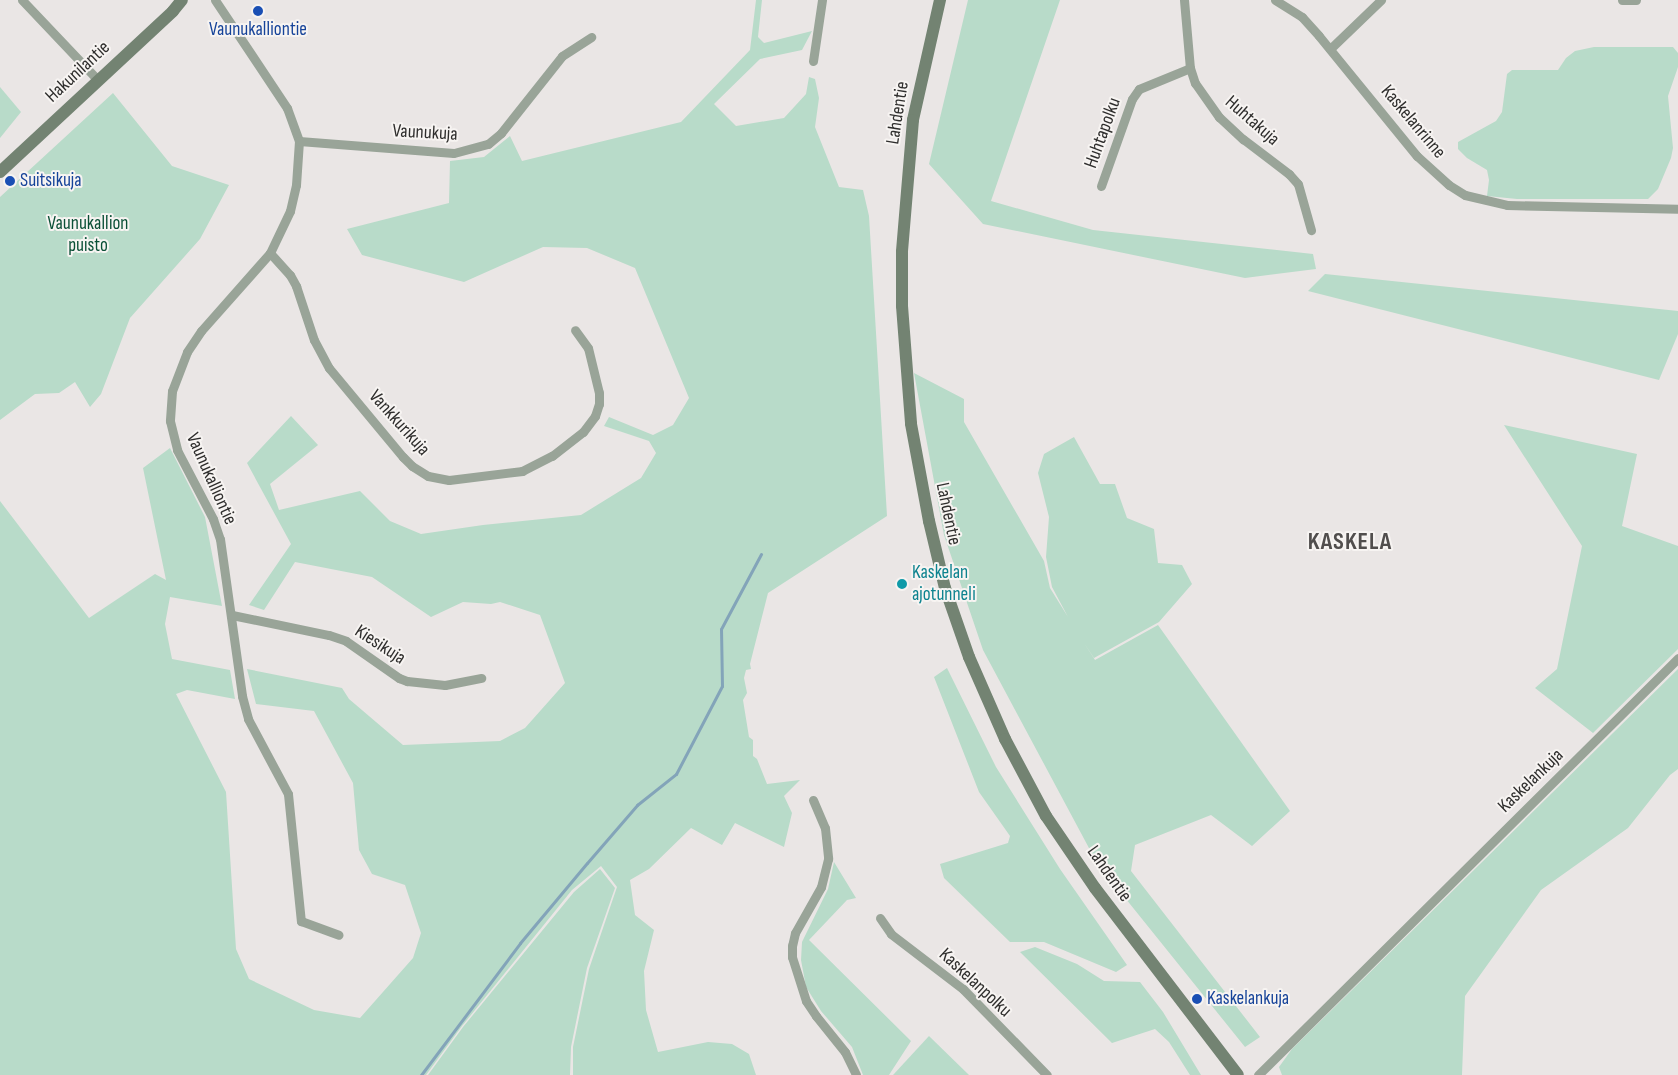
<!DOCTYPE html>
<style>
body{margin:0}
#map{position:relative;width:1678px;height:1075px;overflow:hidden;background:#eae6e5;font-family:"Sofia Sans Condensed",sans-serif}
div>[style]{position:absolute}
.green>*{inset:0;background:#b8dbc9}
.stream>*{height:3px;margin:-1.5px;padding:0 1.5px;transform-origin:1.5px;border-radius:1.5px;background:#83a4b9}
.street>*{height:9px;margin:-4.5px;padding:0 4.5px;transform-origin:4.5px;border-radius:4.5px;background:#99a498}
.secondary>*{height:12px;margin:-6px;padding:0 6px;transform-origin:6px;border-radius:6px;background:#738372}
.dots>*{width:14px;height:14px;translate:-50% -50%;box-sizing:border-box;border:2px solid #f7f4f2;border-radius:50%}
span{translate:-50% -50%;white-space:nowrap;text-align:center;line-height:1.15;-webkit-text-stroke:4px #f7f4f2;paint-order:stroke}
.transit-label{font-size:19px;color:#164399}
.left{translate:0 -50%;text-align:left}
.street-label{font-size:19px;color:#2f2e2d}
.park-label{font-size:19px;color:#0b5037}
.culture-label{font-size:19px;color:#0d838f}
.district-label{font-size:24px;color:#514e4d;font-weight:700;letter-spacing:1px}
</style>
<div id="map">
<div class="green">
<i style="clip-path:polygon(756px 0,762px 0,758px 37px,764px 43px,812px 31px,802px 50px,760px 59px,714px 104px,736px 126px,784px 118px,806px 94px,809px 77px,815px 79px,819px 98px,815px 127px,839px 187px,863px 190px,869px 216px,887px 516px,768px 593px,750px 664px,751px 669px,746px 670px,744px 678px,747px 693px,743px 700px,749px 737px,753px 740px,753px 756px,757px 759px,767px 784px,800px 780px,784px 796px,792px 813px,784px 847px,735px 823px,722px 845px,691px 828px,649px 869px,630px 880px,635px 915px,654px 930px,644px 971px,646px 1010px,658px 1052px,708px 1042px,732px 1044px,749px 1054px,756px 1075px,573px 1075px,573px 1047px,589px 969px,617px 887px,601px 866px,572px 890px,462px 1026px,426px 1075px,0 1075px,0 501px,89px 618px,155px 574px,166px 580px,143px 468px,170px 448px,205px 517px,222px 606px,170px 597px,165px 624px,172px 659px,230px 670px,235px 699px,187px 690px,176px 694px,226px 792px,236px 949px,249px 979px,314px 1010px,360px 1018px,413px 958px,421px 933px,405px 885px,372px 874px,359px 850px,353px 783px,314px 711px,256px 704px,247px 669px,342px 688px,349px 699px,403px 745px,500px 741px,525px 728px,565px 683px,540px 615px,500px 602px,491px 604px,463px 602px,431px 617px,372px 577px,295px 562px,264px 610px,249px 605px,291px 544px,247px 463px,291px 416px,318px 445px,270px 484px,279px 510px,360px 491px,390px 521px,421px 534px,483px 525px,581px 515px,641px 478px,656px 453px,649px 441px,604px 426px,609px 417px,653px 435px,673px 425px,689px 398px,635px 268px,587px 248px,543px 247px,464px 282px,362px 255px,347px 229px,449px 203px,450px 161px,484px 157px,510px 136px,522px 161px,681px 122px,750px 50px)"></i>
<i style="clip-path:polygon(968px 0,1060px 0,991px 201px,1093px 230px,1313px 254px,1316px 269px,1245px 278px,983px 224px,929px 164px)"></i>
<i style="clip-path:polygon(1594px 47px,1673px 47px,1678px 53px,1678px 67px,1668px 96px,1673px 148px,1671px 158px,1658px 189px,1648px 199px,1517px 199px,1487px 196px,1489px 180px,1487px 170px,1467px 158px,1458px 149px,1458px 142px,1496px 121px,1502px 112px,1507px 74px,1512px 70px,1558px 70px,1566px 58px,1575px 51px)"></i>
<i style="clip-path:polygon(0 87px,21px 112px,0 138px)"></i>
<i style="clip-path:polygon(113px 93px,172px 166px,229px 185px,200px 239px,130px 318px,101px 394px,90px 407px,75px 382px,59px 393px,35px 394px,0 420px,0 197px)"></i>
<i style="clip-path:polygon(1325px 274px,1678px 311px,1678px 334px,1659px 380px,1308px 291px)"></i>
<i style="clip-path:polygon(914px 373px,964px 399px,964px 422px,1044px 561px,1050px 588px,1068px 617px,1052px 587px,1046px 557px,1049px 517px,1038px 473px,1044px 454px,1074px 437px,1100px 484px,1115px 484px,1127px 518px,1154px 529px,1158px 563px,1182px 565px,1192px 584px,1159px 622px,1094px 658px,1084px 643px,1095px 660px,1158px 625px,1290px 811px,1252px 846px,1211px 815px,1135px 845px,1131px 871px,1260px 1037px,1245px 1047px,1097px 863px,983px 650px,944px 535px)"></i>
<i style="clip-path:polygon(1504px 425px,1637px 454px,1622px 526px,1678px 546px,1678px 649px,1593px 733px,1535px 688px,1557px 669px,1582px 546px)"></i>
<i style="clip-path:polygon(947px 668px,996px 767px,1060px 869px,1127px 965px,1116px 972px,1044px 942px,1010px 942px,944px 878px,940px 864px,1008px 843px,1010px 836px,979px 792px,934px 677px)"></i>
<i style="clip-path:polygon(1678px 669px,1678px 769px,1670px 775px,1628px 828px,1541px 890px,1465px 996px,1462px 1075px,1282px 1075px,1279px 1067px,1292px 1049px)"></i>
<i style="clip-path:polygon(834px 862px,856px 898px,847px 900px,809px 940px,911px 1041px,889px 1075px,863px 1075px,852px 1047px,821px 1011px,806px 987px,801px 960px,802px 942px,828px 889px)"></i>
<i style="clip-path:polygon(600px 869px,615px 888px,587px 968px,571px 1047px,570px 1075px,428px 1075px,463px 1027px,574px 892px)"></i>
<i style="clip-path:polygon(1035px 947px,1077px 964px,1104px 981px,1140px 982px,1163px 1012px,1201px 1075px,1190px 1075px,1169px 1042px,1155px 1029px,1112px 1043px,1020px 952px)"></i>
<i style="clip-path:polygon(929px 1036px,969px 1075px,893px 1075px)"></i>
</div>
<div class="stream">
<i style="left:421px;top:1075px;width:165px;rotate:-53.1deg"></i>
<i style="left:520px;top:943px;width:104px;rotate:-50.1deg"></i>
<i style="left:587px;top:863px;width:77px;rotate:-49.2deg"></i>
<i style="left:637px;top:805px;width:50px;rotate:-38.5deg"></i>
<i style="left:676px;top:774px;width:99px;rotate:-62.4deg"></i>
<i style="left:722px;top:686px;width:57px;rotate:-91deg"></i>
<i style="left:721px;top:629px;width:85px;rotate:-61.9deg"></i>
</div>
<div class="street">
<i style="left:22px;top:0;width:109px;rotate:46.5deg"></i>
<i style="left:215px;top:0;width:130px;rotate:56.3deg"></i>
<i style="left:287px;top:108px;width:35px;rotate:70deg"></i>
<i style="left:299px;top:141px;width:44px;rotate:93.9deg"></i>
<i style="left:296px;top:185px;width:27px;rotate:103deg"></i>
<i style="left:290px;top:211px;width:47px;rotate:115.5deg"></i>
<i style="left:270px;top:253px;width:104px;rotate:131.5deg"></i>
<i style="left:201px;top:331px;width:25px;rotate:124deg"></i>
<i style="left:187px;top:352px;width:42px;rotate:111deg"></i>
<i style="left:172px;top:391px;width:30px;rotate:94deg"></i>
<i style="left:170px;top:421px;width:30px;rotate:76deg"></i>
<i style="left:177px;top:450px;width:78px;rotate:62.4deg"></i>
<i style="left:213px;top:519px;width:21px;rotate:71deg"></i>
<i style="left:220px;top:539px;width:159px;rotate:82deg"></i>
<i style="left:242px;top:696px;width:24px;rotate:75deg"></i>
<i style="left:248px;top:719px;width:85px;rotate:61.9deg"></i>
<i style="left:288px;top:794px;width:128px;rotate:84.2deg"></i>
<i style="left:301px;top:921px;width:40px;rotate:20.2deg"></i>
<i style="left:1184px;top:0;width:68px;rotate:85deg"></i>
<i style="left:1190px;top:68px;width:16px;rotate:72deg"></i>
<i style="left:1195px;top:83px;width:42px;rotate:54.8deg"></i>
<i style="left:1219px;top:117px;width:33px;rotate:43deg"></i>
<i style="left:1243px;top:139px;width:58px;rotate:37.3deg"></i>
<i style="left:1289px;top:174px;width:13px;rotate:48deg"></i>
<i style="left:1298px;top:184px;width:48px;rotate:74.2deg"></i>
<i style="left:1275px;top:0;width:32px;rotate:32deg"></i>
<i style="left:1302px;top:17px;width:25px;rotate:48deg"></i>
<i style="left:1319px;top:36px;width:155px;rotate:50.8deg"></i>
<i style="left:1417px;top:156px;width:43px;rotate:42.2deg"></i>
<i style="left:1449px;top:185px;width:19px;rotate:32deg"></i>
<i style="left:1465px;top:195px;width:43px;rotate:13.4deg"></i>
<i style="left:1507px;top:205px;width:171px;rotate:1.3deg"></i>
<i style="left:1622px;top:0;width:14px"></i>
<i style="left:1330px;top:49px;width:71px;rotate:-43.9deg"></i>
<i style="left:813px;top:61px;width:62px;rotate:-81.6deg"></i>
<i style="left:299px;top:141px;width:155px;rotate:4.4deg"></i>
<i style="left:454px;top:153px;width:35px;rotate:-15deg"></i>
<i style="left:488px;top:144px;width:17px;rotate:-40deg"></i>
<i style="left:501px;top:133px;width:98px;rotate:-51.6deg"></i>
<i style="left:562px;top:56px;width:35px;rotate:-33deg"></i>
<i style="left:1101px;top:186px;width:92px;rotate:-70.4deg"></i>
<i style="left:1132px;top:99px;width:12px;rotate:-55deg"></i>
<i style="left:1139px;top:89px;width:55px;rotate:-22.4deg"></i>
<i style="left:270px;top:253px;width:30px;rotate:48deg"></i>
<i style="left:290px;top:275px;width:13px;rotate:61deg"></i>
<i style="left:296px;top:286px;width:57px;rotate:71.6deg"></i>
<i style="left:314px;top:340px;width:32px;rotate:62deg"></i>
<i style="left:329px;top:368px;width:116px;rotate:50.3deg"></i>
<i style="left:403px;top:457px;width:13px;rotate:45deg"></i>
<i style="left:412px;top:466px;width:19px;rotate:32deg"></i>
<i style="left:428px;top:476px;width:21px;rotate:11deg"></i>
<i style="left:449px;top:480px;width:74px;rotate:-7deg"></i>
<i style="left:522px;top:471px;width:34px;rotate:-27deg"></i>
<i style="left:552px;top:456px;width:39px;rotate:-38deg"></i>
<i style="left:583px;top:432px;width:20px;rotate:-53deg"></i>
<i style="left:595px;top:416px;width:13px;rotate:-72deg"></i>
<i style="left:599px;top:404px;width:11px;rotate:-90deg"></i>
<i style="left:599px;top:393px;width:46px;rotate:-103.7deg"></i>
<i style="left:588px;top:348px;width:22px;rotate:-126deg"></i>
<i style="left:232px;top:615px;width:99px;rotate:11.7deg"></i>
<i style="left:329px;top:635px;width:18px;rotate:19deg"></i>
<i style="left:346px;top:641px;width:65px;rotate:34.9deg"></i>
<i style="left:399px;top:678px;width:9px;rotate:21deg"></i>
<i style="left:407px;top:681px;width:38px;rotate:6deg"></i>
<i style="left:445px;top:685px;width:37px;rotate:-11deg"></i>
<i style="left:813px;top:800px;width:30px;rotate:67deg"></i>
<i style="left:825px;top:828px;width:31px;rotate:84deg"></i>
<i style="left:828px;top:859px;width:29px;rotate:104deg"></i>
<i style="left:821px;top:887px;width:53px;rotate:119.5deg"></i>
<i style="left:795px;top:933px;width:13px;rotate:103deg"></i>
<i style="left:792px;top:946px;width:11px;rotate:90deg"></i>
<i style="left:792px;top:957px;width:46px;rotate:72.3deg"></i>
<i style="left:806px;top:1001px;width:18px;rotate:56deg"></i>
<i style="left:816px;top:1016px;width:46px;rotate:51.1deg"></i>
<i style="left:845px;top:1052px;width:25px;rotate:64deg"></i>
<i style="left:880px;top:918px;width:19px;rotate:55deg"></i>
<i style="left:891px;top:934px;width:91px;rotate:37.4deg"></i>
<i style="left:963px;top:989px;width:120px;rotate:45.7deg"></i>
<i style="left:1258px;top:1075px;width:592px;rotate:-44.79deg"></i>
</div>
<div class="secondary">
<i style="left:940px;top:0;width:123px;rotate:102.7deg"></i>
<i style="left:913px;top:120px;width:132px;rotate:94.8deg"></i>
<i style="left:902px;top:252px;width:54px;rotate:90deg"></i>
<i style="left:902px;top:306px;width:118px;rotate:85.6deg"></i>
<i style="left:911px;top:424px;width:99px;rotate:79.5deg"></i>
<i style="left:929px;top:521px;width:69px;rotate:76.6deg"></i>
<i style="left:945px;top:588px;width:73px;rotate:70.8deg"></i>
<i style="left:969px;top:657px;width:90px;rotate:66.3deg"></i>
<i style="left:1005px;top:739px;width:87px;rotate:62deg"></i>
<i style="left:1046px;top:816px;width:87px;rotate:55.8deg"></i>
<i style="left:1095px;top:888px;width:235px;rotate:52.6deg"></i>
<i style="left:0;top:172px;width:236px;rotate:-42.9deg"></i>
<i style="left:173px;top:11px;width:14px;rotate:-51deg"></i>
</div>
<div class="dots">
<i style="left:258px;top:11px;background:#1a4fb4"></i>
<i style="left:10px;top:181px;background:#1a4fb4"></i>
<i style="left:902px;top:584px;background:#0f9aa8"></i>
<i style="left:1197px;top:999px;background:#1a4fb4"></i>
</div>
<div class="transit-label">
<span style="left:258px;top:30px">Vaunukalliontie</span>
<span class="left" style="left:20px;top:181px">Suitsikuja</span>
<span class="left" style="left:1207px;top:999px">Kaskelankuja</span>
</div>
<div class="street-label">
<span style="left:78px;top:72px;rotate:-43deg">Hakunilantie</span>
<span style="left:898px;top:113px;rotate:-81deg">Lahdentie</span>
<span style="left:1252px;top:121px;rotate:41deg">Huhtakuja</span>
<span style="left:1413px;top:122px;rotate:50deg">Kaskelanrinne</span>
<span style="left:425px;top:133px;rotate:3deg">Vaunukuja</span>
<span style="left:1103px;top:133px;rotate:-70deg">Huhtapolku</span>
<span style="left:399px;top:423px;rotate:48deg">Vankkurikuja</span>
<span style="left:211px;top:479px;rotate:66deg">Vaunukalliontie</span>
<span style="left:948px;top:514px;rotate:78deg">Lahdentie</span>
<span style="left:380px;top:645px;rotate:33deg">Kiesikuja</span>
<span style="left:1531px;top:781px;rotate:-44deg">Kaskelankuja</span>
<span style="left:1109px;top:874px;rotate:55deg">Lahdentie</span>
<span style="left:975px;top:983px;rotate:43deg">Kaskelanpolku</span>
</div>
<div class="park-label">
<span style="left:88px;top:235px">Vaunukallion<br>puisto</span>
</div>
<div class="culture-label">
<span class="left" style="left:912px;top:584px">Kaskelan<br>ajotunneli</span>
</div>
<div class="district-label">
<span style="left:1350px;top:542px">KASKELA</span>
</div>
</div>
